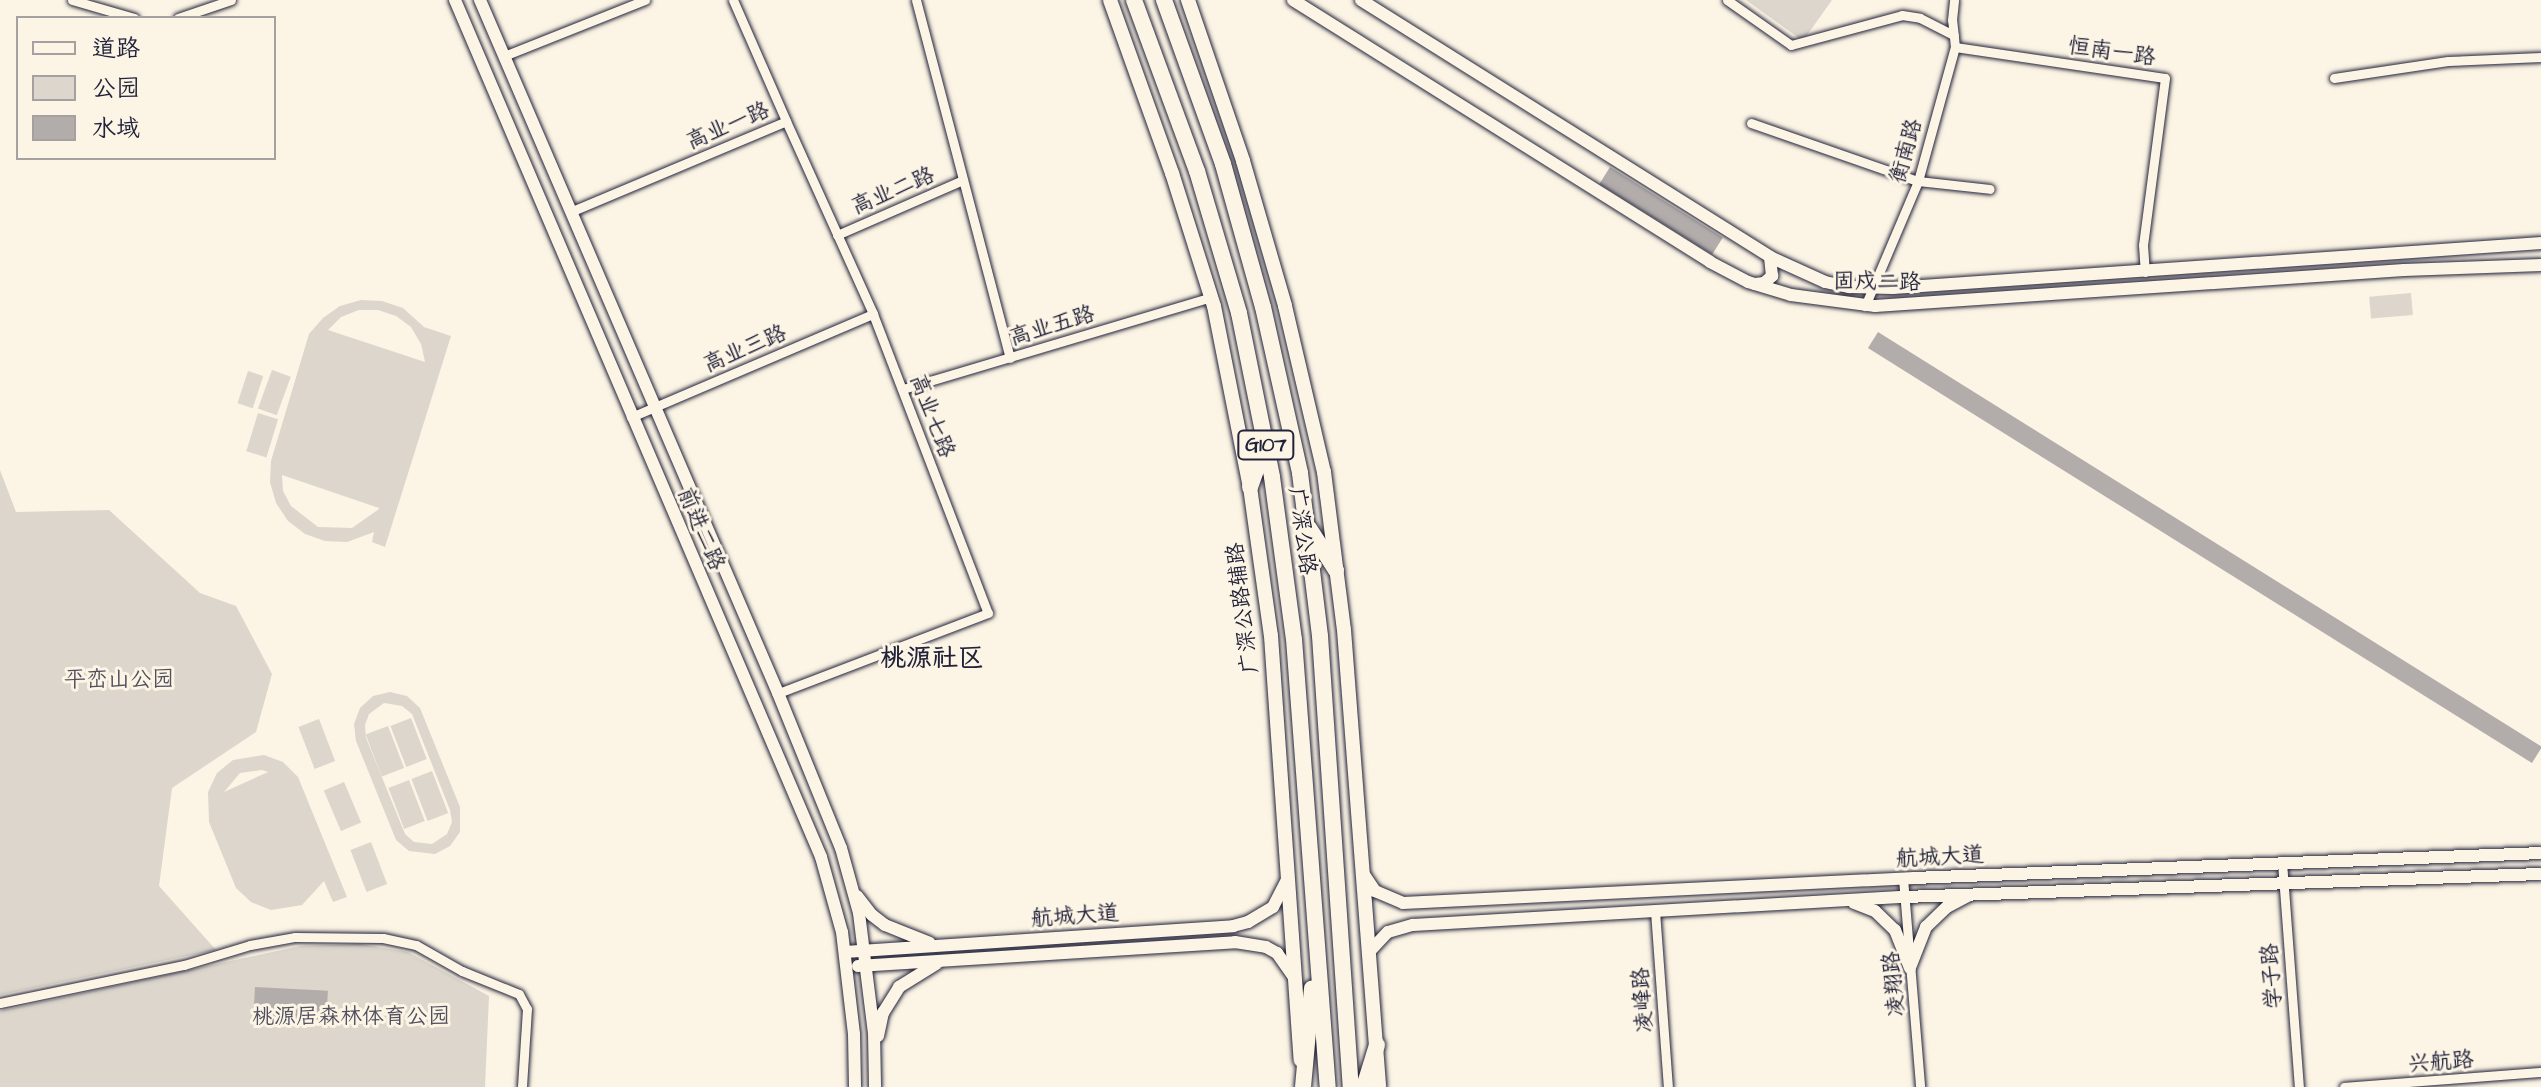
<!DOCTYPE html>
<meta charset="utf-8">
<style>
body{margin:0}
#map{position:relative;width:2541px;height:1087px;overflow:hidden;background:#fcf5e5;font-family:"Architects Daughter","LXGW WenKai TC",sans-serif}
div>[style]{position:absolute}
.green>*{inset:0;background:#dcd6cc;transform-origin:0 0}
.water>*{inset:0;background:#b2adab;transform-origin:0 0}
.roads{filter:drop-shadow(0 0 2px #22223b) drop-shadow(0 0 2px #22223b)}
.street>*{height:9px;margin:-4.5px;padding:0 4.5px;transform-origin:4.5px;border-radius:4.5px;background:#fcf5e5}
.secondary>*{height:12px;margin:-6px;padding:0 6px;transform-origin:6px;border-radius:6px;background:#fcf5e5}
.primary>*{height:14px;margin:-7px;padding:0 7px;transform-origin:7px;border-radius:7px;background:#fcf5e5}
.highway>*{height:16px;margin:-8px;padding:0 8px;transform-origin:8px;border-radius:8px;background:#fcf5e5}
span{translate:-50% -50%;white-space:nowrap;text-align:center;line-height:1.15;-webkit-text-stroke:6px #fcf5e5;paint-order:stroke}
.shield-label span{padding:2px 6px;background:#fcf5e5;border:2px solid;border-radius:6px;-webkit-text-stroke-width:0}
.shield-label{font-size:20px;color:#22223b;font-weight:700}
.street-label{font-size:22px;color:#22223b}
.park-label{font-size:22px;color:#504f5f}
.quarter-label{font-size:26px;color:#22223b;font-weight:700}
.legend{position:absolute;left:16px;top:16px;width:260px;height:144px;box-sizing:border-box;background:#fcf5e5;border:2px solid #a5a1a1;margin:0;padding:10px 14px;list-style:none;font-size:24px;color:#22223b}
.legend li{display:flex;align-items:center;gap:16px;height:40px}
.legend b{width:40px;border:2px solid #a5a1a1}
</style>
<div id="map">
<div class="green">
<i style="clip-path:polygon(1746px 0,1832px 0,1803px 41px)"></i>
<i style="left:2411px;top:293px;width:22px;height:42px;rotate:85deg"></i>
<i style="clip-path:polygon(evenodd,361px 300px,382px 301px,403px 308px,424px 327px,451px 336px,385px 547px,372px 542px,374px 532px,347px 542px,325px 541px,305px 534px,288px 521px,276px 503px,270px 482px,271px 461px,309px 334px,323px 318px,340px 306px,361px 300px,359px 310px,378px 310px,396px 316px,411px 327px,421px 344px,425px 362px,328px 330px,341px 317px,359px 310px,361px 300px,282px 475px,379px 508px,379px 509px,352px 528px,318px 527px,291px 506px,283px 491px,282px 475px)"></i>
<i style="left:272px;top:370px;width:20px;height:41px;rotate:20deg"></i>
<i style="left:248px;top:371px;width:16px;height:34px;rotate:18deg"></i>
<i style="left:258px;top:413px;width:21px;height:40px;rotate:17deg"></i>
<i style="clip-path:polygon(0 470px,16px 512px,109px 510px,200px 593px,236px 606px,272px 674px,256px 732px,172px 788px,159px 886px,216px 950px,0 995px)"></i>
<i style="clip-path:polygon(evenodd,390px 692px,407px 696px,420px 708px,460px 807px,460px 832px,450px 846px,435px 854px,409px 851px,396px 840px,356px 741px,354px 724px,360px 708px,373px 696px,390px 692px,384px 703px,402px 706px,412px 714px,450px 810px,452px 822px,447px 834px,432px 844px,414px 842px,405px 834px,366px 738px,365px 725px,369px 714px,384px 703px)"></i>
<i style="left:411px;top:718px;width:44px;height:22px;rotate:69deg"></i>
<i style="left:319px;top:719px;width:45px;height:22px;rotate:69deg"></i>
<i style="left:388px;top:726px;width:45px;height:24px;rotate:69deg"></i>
<i style="clip-path:polygon(evenodd,264px 755px,283px 762px,298px 777px,347px 897px,333px 902px,324px 881px,302px 905px,271px 910px,251px 902px,236px 888px,209px 822px,208px 792px,217px 773px,233px 760px,264px 755px,262px 770px,268px 772px,224px 792px,240px 773px,262px 770px)"></i>
<i style="left:432px;top:771px;width:45px;height:22px;rotate:69deg"></i>
<i style="left:409px;top:780px;width:44px;height:22px;rotate:69deg"></i>
<i style="left:344px;top:782px;width:44px;height:22px;rotate:67deg"></i>
<i style="left:371px;top:842px;width:45px;height:22px;rotate:69deg"></i>
<i style="clip-path:polygon(360px 944px,408px 952px,489px 996px,485px 1087px,0 1087px,0 1011px,300px 946px)"></i>
</div>
<div class="water">
<i style="left:1610px;top:167px;width:133px;height:20px;rotate:32deg"></i>
<i style="left:1878px;top:332px;width:783px;height:19px;rotate:32deg"></i>
<i style="left:255px;top:987px;width:73px;height:30px;rotate:3deg"></i>
</div>
<div class="roads">
<div class="street">
<i style="left:72px;top:0;width:65px;rotate:16.2deg"></i>
<i style="left:733px;top:0;width:132px;rotate:66.3deg"></i>
<i style="left:916px;top:0;width:370px;rotate:75.3deg"></i>
<i style="left:1727px;top:0;width:78px;rotate:35.1deg"></i>
<i style="left:1791px;top:45px;width:115px;rotate:-15.1deg"></i>
<i style="left:1902px;top:15px;width:18px;rotate:9deg"></i>
<i style="left:1920px;top:18px;width:38px;rotate:27deg"></i>
<i style="left:178px;top:18px;width:56px;rotate:-18.8deg"></i>
<i style="left:1955px;top:47px;width:212px;rotate:8.4deg"></i>
<i style="left:2165px;top:78px;width:168px;rotate:97.5deg"></i>
<i style="left:2143px;top:245px;width:27px;rotate:86deg"></i>
<i style="left:504px;top:56px;width:152px;rotate:-21.7deg"></i>
<i style="left:2334px;top:78px;width:115px;rotate:-8.5deg"></i>
<i style="left:2448px;top:61px;width:93px;rotate:-2.5deg"></i>
<i style="left:1751px;top:123px;width:177px;rotate:19.2deg"></i>
<i style="left:1918px;top:181px;width:72px;rotate:6.3deg"></i>
<i style="left:570px;top:212px;width:234px;rotate:-22.8deg"></i>
<i style="left:786px;top:121px;width:212px;rotate:65.7deg"></i>
<i style="left:873px;top:314px;width:320px;rotate:69deg"></i>
<i style="left:988px;top:613px;width:225px;rotate:159.1deg"></i>
<i style="left:837px;top:235px;width:137px;rotate:-23.6deg"></i>
<i style="left:1865px;top:306px;width:136px;rotate:-67deg"></i>
<i style="left:1918px;top:181px;width:139px;rotate:-74.6deg"></i>
<i style="left:1955px;top:47px;width:27px;rotate:-96deg"></i>
<i style="left:1952px;top:20px;width:20px;rotate:-84deg"></i>
<i style="left:903px;top:389px;width:321px;rotate:-16.6deg"></i>
<i style="left:631px;top:417px;width:263px;rotate:-23.1deg"></i>
<i style="left:2282px;top:862px;width:226px;rotate:85.7deg"></i>
<i style="left:1903px;top:878px;width:210px;rotate:85.3deg"></i>
<i style="left:1655px;top:911px;width:176px;rotate:85.8deg"></i>
<i style="left:0;top:1003px;width:188px;rotate:-11.7deg"></i>
<i style="left:184px;top:965px;width:69px;rotate:-16.9deg"></i>
<i style="left:250px;top:945px;width:46px;rotate:-10.1deg"></i>
<i style="left:295px;top:937px;width:88px;rotate:0.7deg"></i>
<i style="left:383px;top:938px;width:34px;rotate:12deg"></i>
<i style="left:416px;top:945px;width:53px;rotate:29.5deg"></i>
<i style="left:462px;top:971px;width:61px;rotate:22deg"></i>
<i style="left:519px;top:994px;width:17px;rotate:62deg"></i>
<i style="left:527px;top:1009px;width:78px;rotate:93.7deg"></i>
<i style="left:2344px;top:1087px;width:198px;rotate:-4.4deg"></i>
</div>
<div class="secondary">
<i style="left:455px;top:0;width:932px;rotate:66.87deg"></i>
<i style="left:821px;top:857px;width:78px;rotate:74.4deg"></i>
<i style="left:842px;top:932px;width:103px;rotate:83.3deg"></i>
<i style="left:854px;top:1034px;width:53px;rotate:88.9deg"></i>
<i style="left:480px;top:0;width:754px;rotate:66.73deg"></i>
<i style="left:778px;top:693px;width:167px;rotate:67.9deg"></i>
<i style="left:841px;top:848px;width:67px;rotate:74.5deg"></i>
<i style="left:859px;top:913px;width:121px;rotate:82.9deg"></i>
<i style="left:874px;top:1033px;width:54px;rotate:88.9deg"></i>
<i style="left:1293px;top:0;width:492px;rotate:32.1deg"></i>
<i style="left:1710px;top:262px;width:43px;rotate:27.8deg"></i>
<i style="left:1748px;top:282px;width:45px;rotate:16.8deg"></i>
<i style="left:1791px;top:295px;width:85px;rotate:7.5deg"></i>
<i style="left:1875px;top:306px;width:530px;rotate:-3.89deg"></i>
<i style="left:2404px;top:270px;width:137px;rotate:-2.1deg"></i>
<i style="left:1361px;top:0;width:483px;rotate:32.1deg"></i>
<i style="left:1770px;top:257px;width:60px;rotate:24.4deg"></i>
<i style="left:1825px;top:282px;width:25px;rotate:12deg"></i>
<i style="left:1849px;top:287px;width:44px;rotate:1.3deg"></i>
<i style="left:1893px;top:288px;width:650px;rotate:-3.97deg"></i>
<i style="left:1755px;top:284px;width:9px;rotate:-6deg"></i>
<i style="left:1764px;top:283px;width:11px;rotate:-41deg"></i>
<i style="left:1772px;top:276px;width:19px;rotate:-96deg"></i>
<i style="left:1363px;top:873px;width:22px;rotate:56deg"></i>
<i style="left:1375px;top:891px;width:30px;rotate:23deg"></i>
<i style="left:1403px;top:903px;width:512px;rotate:-2.8deg"></i>
<i style="left:1914px;top:878px;width:627px;rotate:-2.28deg"></i>
<i style="left:857px;top:896px;width:24px;rotate:52deg"></i>
<i style="left:872px;top:915px;width:16px;rotate:38deg"></i>
<i style="left:885px;top:925px;width:48px;rotate:21.8deg"></i>
<i style="left:1854px;top:903px;width:22px;rotate:21deg"></i>
<i style="left:1875px;top:911px;width:28px;rotate:44deg"></i>
<i style="left:1895px;top:930px;width:41px;rotate:68.5deg"></i>
<i style="left:1370px;top:951px;width:26px;rotate:-47deg"></i>
<i style="left:1388px;top:932px;width:26px;rotate:-16deg"></i>
<i style="left:1413px;top:925px;width:492px;rotate:-3.3deg"></i>
<i style="left:1904px;top:897px;width:637px;rotate:-2.07deg"></i>
<i style="left:845px;top:952px;width:389px;rotate:-3.8deg"></i>
<i style="left:1233px;top:926px;width:16px;rotate:-15deg"></i>
<i style="left:1248px;top:922px;width:29px;rotate:-31deg"></i>
<i style="left:1273px;top:907px;width:31px;rotate:-63deg"></i>
<i style="left:1911px;top:965px;width:41px;rotate:-68.5deg"></i>
<i style="left:1926px;top:927px;width:29px;rotate:-44deg"></i>
<i style="left:1947px;top:907px;width:24px;rotate:-28deg"></i>
<i style="left:858px;top:966px;width:378px;rotate:-3.6deg"></i>
<i style="left:1235px;top:942px;width:31px;rotate:9deg"></i>
<i style="left:1266px;top:947px;width:13px;rotate:29deg"></i>
<i style="left:1277px;top:953px;width:29px;rotate:55deg"></i>
<i style="left:878px;top:1036px;width:24px;rotate:-78deg"></i>
<i style="left:883px;top:1013px;width:31px;rotate:-58deg"></i>
<i style="left:899px;top:987px;width:44px;rotate:-31.9deg"></i>
</div>
<div class="primary">
<i style="left:1110px;top:0;width:184px;rotate:70.3deg"></i>
<i style="left:1172px;top:173px;width:139px;rotate:72.5deg"></i>
<i style="left:1214px;top:306px;width:185px;rotate:78.8deg"></i>
<i style="left:1250px;top:487px;width:150px;rotate:82deg"></i>
<i style="left:1271px;top:636px;width:425px;rotate:86deg"></i>
<i style="left:1188px;top:0;width:170px;rotate:71.1deg"></i>
<i style="left:1243px;top:161px;width:151px;rotate:73.8deg"></i>
<i style="left:1285px;top:306px;width:171px;rotate:76.8deg"></i>
<i style="left:1324px;top:472px;width:159px;rotate:82.8deg"></i>
<i style="left:1344px;top:630px;width:458px;rotate:85.6deg"></i>
</div>
<div class="highway">
<i style="left:1134px;top:0;width:182px;rotate:69.8deg"></i>
<i style="left:1197px;top:171px;width:148px;rotate:73.5deg"></i>
<i style="left:1239px;top:313px;width:167px;rotate:78.6deg"></i>
<i style="left:1272px;top:477px;width:163px;rotate:82.3deg"></i>
<i style="left:1294px;top:639px;width:449px;rotate:85.7deg"></i>
<i style="left:1164px;top:0;width:174px;rotate:70.2deg"></i>
<i style="left:1223px;top:164px;width:148px;rotate:74.4deg"></i>
<i style="left:1263px;top:307px;width:170px;rotate:77.4deg"></i>
<i style="left:1300px;top:473px;width:164px;rotate:83deg"></i>
<i style="left:1320px;top:636px;width:452px;rotate:86.1deg"></i>
<i style="left:1250px;top:487px;width:45px;rotate:-70.3deg"></i>
<i style="left:1309px;top:528px;width:50px;rotate:57.3deg"></i>
<i style="left:1303px;top:1087px;width:99px;rotate:-84.8deg"></i>
<i style="left:1364px;top:1087px;width:44px;rotate:-72.8deg"></i>
</div>
</div>
<div class="shield-label">
<span style="left:1266px;top:445px">G107</span>
</div>
<div class="street-label">
<span style="left:2112px;top:52px;rotate:8deg">恒南一路</span>
<span style="left:728px;top:126px;rotate:-23deg">高业一路</span>
<span style="left:1906px;top:151px;rotate:-74deg">衡南路</span>
<span style="left:893px;top:191px;rotate:-23deg">高业二路</span>
<span style="left:1877px;top:282px;rotate:1deg">固戍二路</span>
<span style="left:1052px;top:326px;rotate:-17deg">高业五路</span>
<span style="left:745px;top:349px;rotate:-23deg">高业三路</span>
<span style="left:932px;top:416px;rotate:69deg">高业七路</span>
<span style="left:701px;top:529px;rotate:67deg">前进二路</span>
<span style="left:1302px;top:531px;rotate:82deg">广深公路</span>
<span style="left:1243px;top:608px;rotate:-97deg">广深公路辅路</span>
<span style="left:1940px;top:857px;rotate:-3deg">航城大道</span>
<span style="left:1075px;top:916px;rotate:-4deg">航城大道</span>
<span style="left:2272px;top:976px;rotate:-94deg">学子路</span>
<span style="left:1894px;top:984px;rotate:-95deg">凌翔路</span>
<span style="left:1643px;top:1000px;rotate:-94deg">凌峰路</span>
<span style="left:2441px;top:1062px;rotate:-4deg">兴航路</span>
</div>
<div class="park-label">
<span style="left:119px;top:680px">平峦山公园</span>
<span style="left:351px;top:1017px">桃源居森林体育公园</span>
</div>
<div class="quarter-label">
<span style="left:932px;top:659px">桃源社区</span>
</div>
<ul class="legend">
<li><b style="height:10px;background:#fcf5e5"></b>道路</li>
<li><b style="height:22px;background:#dcd6cc"></b>公园</li>
<li><b style="height:22px;background:#b2adab"></b>水域</li>
</ul>
</div>
